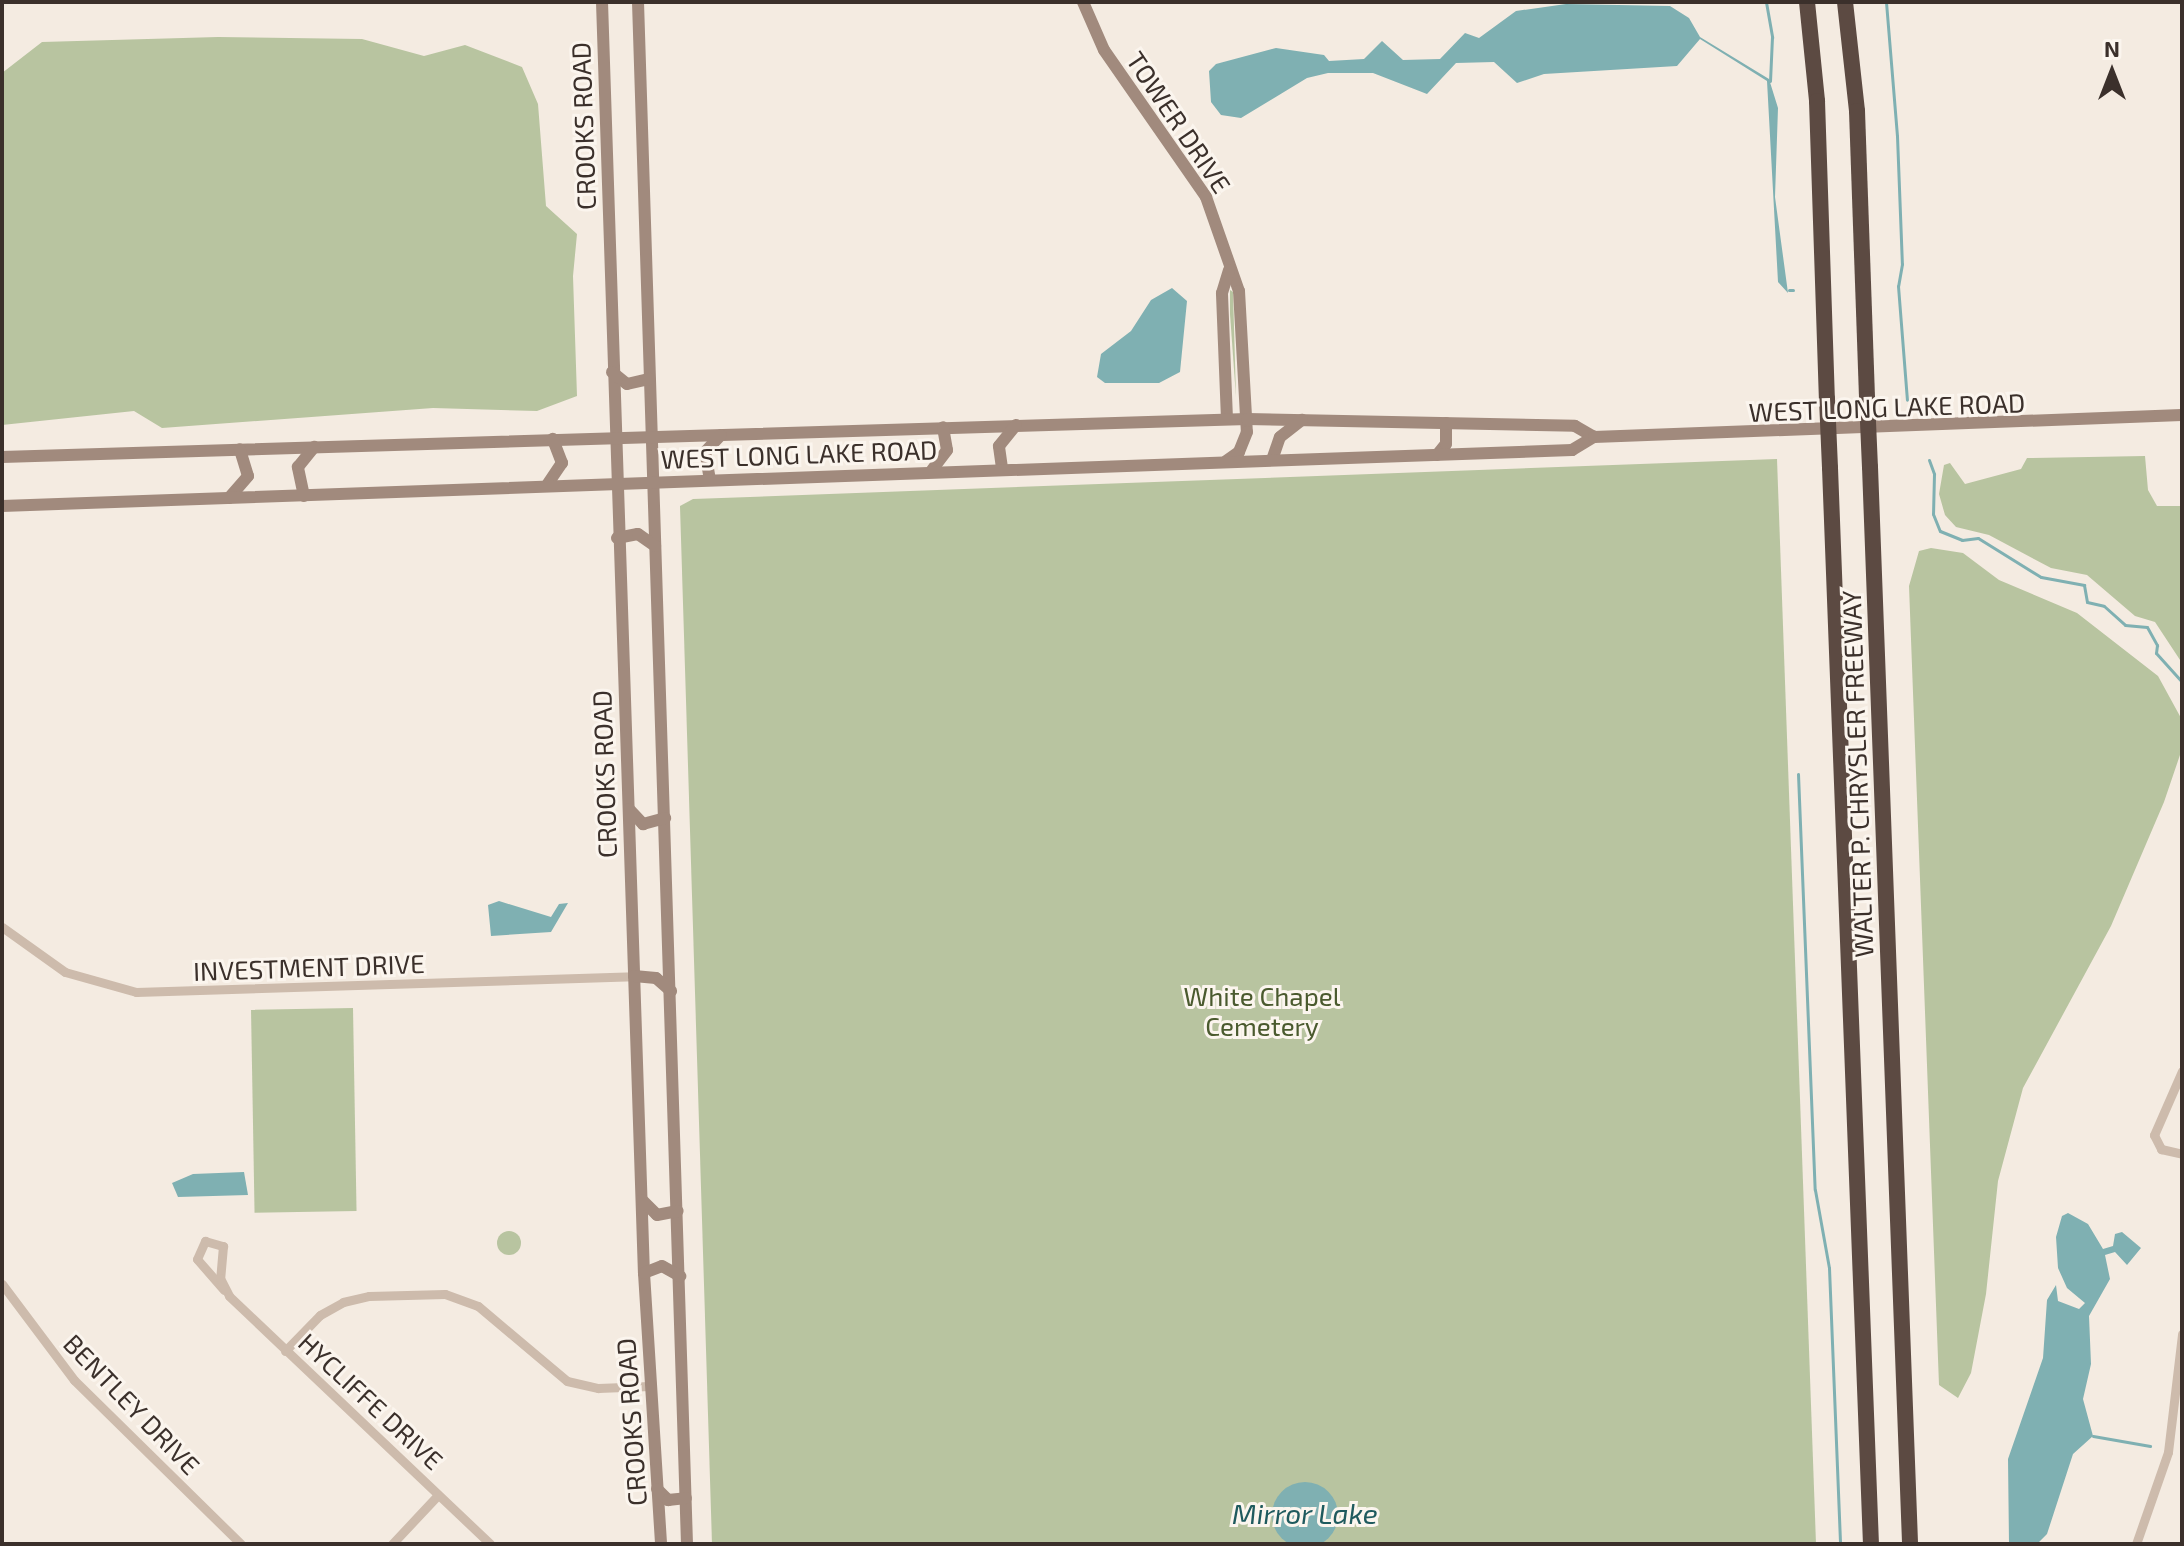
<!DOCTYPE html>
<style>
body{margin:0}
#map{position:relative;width:2184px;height:1546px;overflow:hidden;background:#f4ebe1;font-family:"Exo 2",sans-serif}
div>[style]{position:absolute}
.green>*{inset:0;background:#b8c4a0;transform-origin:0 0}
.round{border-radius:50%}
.water>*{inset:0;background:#7fb0b2}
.stream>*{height:3px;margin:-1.5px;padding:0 1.5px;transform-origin:1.5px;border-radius:1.5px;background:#7fb0b2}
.street>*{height:9px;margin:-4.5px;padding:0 4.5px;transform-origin:4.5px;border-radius:4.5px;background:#cdbbac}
.secondary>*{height:12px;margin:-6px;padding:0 6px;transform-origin:6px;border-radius:6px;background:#a18a7d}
.highway>*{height:16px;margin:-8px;padding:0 8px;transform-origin:8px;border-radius:8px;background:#5c4a42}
.highway-bridge>*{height:16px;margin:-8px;padding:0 8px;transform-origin:8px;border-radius:8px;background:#5c4a42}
span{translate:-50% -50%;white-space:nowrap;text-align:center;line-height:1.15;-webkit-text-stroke:6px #fbf5ee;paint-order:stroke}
.street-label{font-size:26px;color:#3b302b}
.park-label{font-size:26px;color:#4a5a2e}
.water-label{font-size:28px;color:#1f5a5e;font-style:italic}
.frame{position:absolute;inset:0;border:4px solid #3b302b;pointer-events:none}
.north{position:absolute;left:2072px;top:32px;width:80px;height:80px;-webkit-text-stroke:6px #fbf5ee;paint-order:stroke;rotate:0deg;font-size:22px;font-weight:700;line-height:32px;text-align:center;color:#3b302b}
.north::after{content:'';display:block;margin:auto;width:28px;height:36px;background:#3b302b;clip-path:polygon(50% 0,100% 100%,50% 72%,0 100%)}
</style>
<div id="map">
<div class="green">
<i style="clip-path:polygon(218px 37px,362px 39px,424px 56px,465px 45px,522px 67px,538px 104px,546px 206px,577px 234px,573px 276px,577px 396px,537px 411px,433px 408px,162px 428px,134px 411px,2px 425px,2px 73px,42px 42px)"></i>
<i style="clip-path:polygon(1230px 290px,1233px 292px,1236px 397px,1230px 314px)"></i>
<i style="clip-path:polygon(2145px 456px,2148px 490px,2157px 506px,2182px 506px,2182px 663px,2155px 622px,2135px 616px,2087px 575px,2051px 568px,1989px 535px,1956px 527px,1945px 515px,1939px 494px,1944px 465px,1950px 463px,1965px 484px,2021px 469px,2027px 458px)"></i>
<i style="clip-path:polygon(1777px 459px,1816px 1544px,712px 1544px,680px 506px,693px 499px)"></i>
<i style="clip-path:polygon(1931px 548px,1963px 553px,1999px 580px,2077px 613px,2158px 676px,2181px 718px,2181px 752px,2164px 802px,2111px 926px,2023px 1088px,1998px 1181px,1986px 1294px,1971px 1373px,1958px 1398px,1939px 1385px,1909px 586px,1919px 551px)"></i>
<i style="left:353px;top:1008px;width:203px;height:102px;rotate:89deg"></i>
<i class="round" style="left:497px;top:1231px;width:24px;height:24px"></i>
</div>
<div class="water">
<i style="clip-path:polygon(1566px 4px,1670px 6px,1689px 18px,1700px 37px,1769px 79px,1778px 108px,1775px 197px,1788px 293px,1778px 282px,1767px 81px,1700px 39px,1677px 66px,1544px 74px,1517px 83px,1494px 62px,1456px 63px,1427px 94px,1373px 73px,1328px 73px,1307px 78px,1241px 118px,1221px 115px,1211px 102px,1209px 71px,1216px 64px,1276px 48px,1324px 55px,1329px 61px,1364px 59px,1382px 41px,1403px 60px,1440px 59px,1465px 33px,1479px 38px,1516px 11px)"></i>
<i style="clip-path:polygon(1172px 288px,1187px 301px,1180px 372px,1159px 383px,1105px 383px,1097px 377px,1101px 354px,1131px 331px,1151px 300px)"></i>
<i style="clip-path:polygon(499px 901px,551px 917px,559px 904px,568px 903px,551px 932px,491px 936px,488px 905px)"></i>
<i style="clip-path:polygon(244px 1172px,248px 1195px,178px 1197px,172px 1183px,193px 1174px)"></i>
<i style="clip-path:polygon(2068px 1213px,2088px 1224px,2103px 1249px,2113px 1246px,2115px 1234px,2122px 1232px,2141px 1248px,2127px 1265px,2115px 1252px,2105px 1255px,2110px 1279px,2089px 1316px,2091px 1364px,2083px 1399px,2093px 1436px,2073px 1454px,2047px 1534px,2037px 1544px,2009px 1544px,2008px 1459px,2043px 1358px,2047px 1300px,2056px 1285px,2058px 1301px,2079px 1309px,2085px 1303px,2067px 1288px,2058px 1268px,2056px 1237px,2062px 1216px)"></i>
<i class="round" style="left:1272px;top:1482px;width:66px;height:66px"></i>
</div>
<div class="stream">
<i style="left:1766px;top:2px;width:36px;rotate:80deg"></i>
<i style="left:1772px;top:37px;width:44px;rotate:92.6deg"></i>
<i style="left:1886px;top:2px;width:134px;rotate:85.3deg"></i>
<i style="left:1897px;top:136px;width:128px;rotate:87.8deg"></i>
<i style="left:1902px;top:264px;width:22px;rotate:100deg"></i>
<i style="left:1898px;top:286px;width:114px;rotate:85.5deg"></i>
<i style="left:1789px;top:290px;width:4px"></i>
<i style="left:1929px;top:460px;width:15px;rotate:70deg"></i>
<i style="left:1934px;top:474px;width:40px;rotate:91.4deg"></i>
<i style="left:1933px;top:514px;width:18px;rotate:68deg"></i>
<i style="left:1940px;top:531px;width:24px;rotate:22deg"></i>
<i style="left:1962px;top:540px;width:16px;rotate:-7deg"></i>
<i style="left:1978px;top:538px;width:74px;rotate:31.8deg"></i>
<i style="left:2041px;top:577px;width:44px;rotate:10.5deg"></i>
<i style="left:2084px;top:585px;width:17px;rotate:80deg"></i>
<i style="left:2087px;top:602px;width:17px;rotate:13deg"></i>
<i style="left:2104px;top:606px;width:28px;rotate:42deg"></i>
<i style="left:2125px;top:625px;width:22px;rotate:5deg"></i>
<i style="left:2147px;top:627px;width:21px;rotate:61deg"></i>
<i style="left:2157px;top:645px;width:8px;rotate:97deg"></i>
<i style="left:2156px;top:653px;width:39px;rotate:48deg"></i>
<i style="left:1798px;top:774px;width:416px;rotate:87.7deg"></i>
<i style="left:1815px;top:1190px;width:79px;rotate:79.8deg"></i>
<i style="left:1829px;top:1268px;width:276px;rotate:87.7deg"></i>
<i style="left:2093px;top:1436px;width:58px;rotate:10deg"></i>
</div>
<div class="street">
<i style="left:2px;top:927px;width:77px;rotate:35.5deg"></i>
<i style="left:65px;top:972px;width:74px;rotate:15.7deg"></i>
<i style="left:136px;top:992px;width:498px;rotate:-1.8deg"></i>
<i style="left:2182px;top:1071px;width:70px;rotate:113.6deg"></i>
<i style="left:2154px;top:1135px;width:16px;rotate:63deg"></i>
<i style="left:2161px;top:1149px;width:22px;rotate:13deg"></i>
<i style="left:2px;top:1284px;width:120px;rotate:53.1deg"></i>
<i style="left:74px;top:1380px;width:234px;rotate:44.5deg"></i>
<i style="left:224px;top:1290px;width:41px;rotate:-131.1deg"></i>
<i style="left:197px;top:1259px;width:20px;rotate:-66deg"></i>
<i style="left:205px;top:1241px;width:19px;rotate:16deg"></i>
<i style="left:223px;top:1246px;width:32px;rotate:95deg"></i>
<i style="left:220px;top:1278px;width:20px;rotate:63deg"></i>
<i style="left:229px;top:1296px;width:360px;rotate:43.5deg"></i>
<i style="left:285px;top:1351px;width:50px;rotate:-45.8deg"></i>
<i style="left:320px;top:1315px;width:26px;rotate:-29deg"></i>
<i style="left:343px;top:1302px;width:27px;rotate:-13deg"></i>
<i style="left:369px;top:1296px;width:76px;rotate:-1.5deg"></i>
<i style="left:445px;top:1294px;width:35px;rotate:20deg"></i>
<i style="left:478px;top:1306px;width:116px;rotate:40.1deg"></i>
<i style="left:567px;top:1381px;width:32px;rotate:13deg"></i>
<i style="left:598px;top:1388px;width:52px;rotate:-2.2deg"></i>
<i style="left:392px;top:1544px;width:67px;rotate:-46.8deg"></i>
<i style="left:2136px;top:1544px;width:97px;rotate:-70.8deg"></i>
<i style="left:2168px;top:1452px;width:119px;rotate:-83.2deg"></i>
</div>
<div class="secondary">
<i style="left:602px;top:2px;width:1272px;rotate:88.11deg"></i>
<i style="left:644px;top:1273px;width:272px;rotate:86.4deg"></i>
<i style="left:638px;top:2px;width:1543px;rotate:88.18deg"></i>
<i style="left:1083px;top:2px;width:52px;rotate:66.4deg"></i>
<i style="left:1104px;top:50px;width:179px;rotate:55.2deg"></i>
<i style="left:1206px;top:197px;width:100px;rotate:70.7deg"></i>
<i style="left:1239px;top:291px;width:141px;rotate:86.8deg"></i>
<i style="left:1247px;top:432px;width:22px;rotate:112deg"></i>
<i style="left:1239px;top:452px;width:16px;rotate:145deg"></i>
<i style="left:612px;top:372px;width:19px;rotate:39deg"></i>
<i style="left:627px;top:384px;width:23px;rotate:-13deg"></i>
<i style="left:1227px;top:419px;width:126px;rotate:-92.3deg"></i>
<i style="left:1222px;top:293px;width:24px;rotate:-73deg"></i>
<i style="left:1437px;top:455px;width:14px;rotate:-51deg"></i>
<i style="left:1446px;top:444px;width:21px;rotate:-90deg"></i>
<i style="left:2px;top:457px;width:1246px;rotate:-1.75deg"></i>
<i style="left:1247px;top:419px;width:328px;rotate:1.2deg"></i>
<i style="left:1575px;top:426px;width:22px;rotate:30deg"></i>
<i style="left:1272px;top:460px;width:24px;rotate:-71deg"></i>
<i style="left:1280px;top:437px;width:28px;rotate:-38deg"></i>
<i style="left:1002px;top:468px;width:22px;rotate:-98deg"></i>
<i style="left:999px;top:446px;width:27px;rotate:-51deg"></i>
<i style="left:932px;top:470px;width:25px;rotate:-53deg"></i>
<i style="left:947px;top:450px;width:23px;rotate:-100deg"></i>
<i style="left:710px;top:480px;width:28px;rotate:-100deg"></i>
<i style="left:705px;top:452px;width:23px;rotate:-47deg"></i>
<i style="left:547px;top:485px;width:27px;rotate:-56deg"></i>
<i style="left:562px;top:463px;width:26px;rotate:-111deg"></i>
<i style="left:304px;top:496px;width:30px;rotate:-102deg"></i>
<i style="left:298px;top:467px;width:26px;rotate:-51deg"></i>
<i style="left:229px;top:498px;width:29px;rotate:-49deg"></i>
<i style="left:248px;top:476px;width:28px;rotate:-107deg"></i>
<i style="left:2px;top:506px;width:1571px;rotate:-2.04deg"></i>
<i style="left:1572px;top:450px;width:26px;rotate:-31deg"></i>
<i style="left:1594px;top:437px;width:588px;rotate:-2.14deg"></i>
<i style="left:617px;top:538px;width:21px;rotate:-11deg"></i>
<i style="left:638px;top:534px;width:21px;rotate:35deg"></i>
<i style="left:629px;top:809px;width:21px;rotate:47deg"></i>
<i style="left:643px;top:824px;width:23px;rotate:-15deg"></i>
<i style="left:634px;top:976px;width:22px;rotate:5deg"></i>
<i style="left:656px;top:978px;width:20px;rotate:41deg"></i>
<i style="left:642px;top:1200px;width:21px;rotate:45deg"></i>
<i style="left:657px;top:1215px;width:21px;rotate:-11deg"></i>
<i style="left:644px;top:1273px;width:19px;rotate:-21deg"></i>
<i style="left:662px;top:1266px;width:21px;rotate:29deg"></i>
<i style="left:657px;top:1489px;width:16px;rotate:45deg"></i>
<i style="left:668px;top:1500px;width:18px;rotate:-6deg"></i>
</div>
<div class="highway">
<i style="left:1807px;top:2px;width:100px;rotate:84.2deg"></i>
<i style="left:1817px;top:101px;width:298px;rotate:88.1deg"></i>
<i style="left:1845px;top:2px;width:110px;rotate:83.7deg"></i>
<i style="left:1857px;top:111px;width:288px;rotate:88deg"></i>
<i style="left:1870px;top:467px;width:1078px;rotate:87.87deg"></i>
<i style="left:1830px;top:468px;width:1077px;rotate:87.82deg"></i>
</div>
<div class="highway-bridge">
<i style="left:1827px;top:399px;width:69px;rotate:87.5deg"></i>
<i style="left:1867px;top:399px;width:68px;rotate:87.5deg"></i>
</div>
<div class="street-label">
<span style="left:1179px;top:122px;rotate:56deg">TOWER DRIVE</span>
<span style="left:583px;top:126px;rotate:-92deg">CROOKS ROAD</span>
<span style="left:1887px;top:407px;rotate:-2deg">WEST LONG LAKE ROAD</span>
<span style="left:799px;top:454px;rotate:-2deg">WEST LONG LAKE ROAD</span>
<span style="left:604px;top:774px;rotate:-92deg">CROOKS ROAD</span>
<span style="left:1857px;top:774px;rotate:-92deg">WALTER P. CHRYSLER FREEWAY</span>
<span style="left:309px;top:967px;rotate:-2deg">INVESTMENT DRIVE</span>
<span style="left:371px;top:1401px;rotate:43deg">HYCLIFFE DRIVE</span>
<span style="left:132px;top:1404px;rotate:46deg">BENTLEY DRIVE</span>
<span style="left:631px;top:1422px;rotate:-94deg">CROOKS ROAD</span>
</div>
<div class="park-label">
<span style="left:1262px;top:1011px">White Chapel<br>Cemetery</span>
</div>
<div class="water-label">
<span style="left:1305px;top:1513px">Mirror Lake</span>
</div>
<div class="frame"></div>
<div class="north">N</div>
</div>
